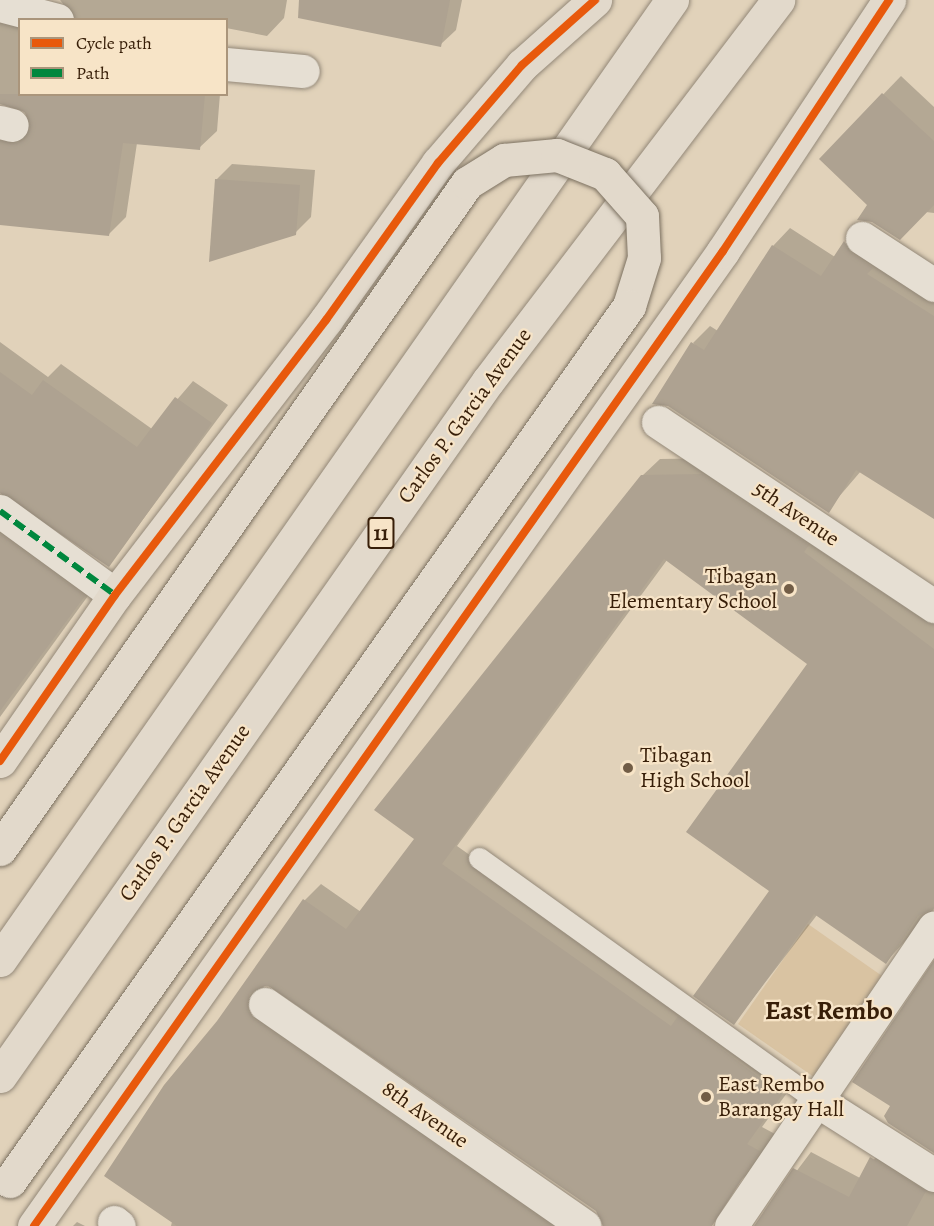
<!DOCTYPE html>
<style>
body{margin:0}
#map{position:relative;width:934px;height:1226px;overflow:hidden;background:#e1d2ba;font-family:Alegreya,serif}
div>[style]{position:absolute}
.green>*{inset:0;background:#d9c3a2;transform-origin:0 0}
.shadow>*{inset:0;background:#0003}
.building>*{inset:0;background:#aea291}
.roads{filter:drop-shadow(0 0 2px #938878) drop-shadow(0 0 2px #938878)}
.lane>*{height:21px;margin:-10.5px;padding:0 10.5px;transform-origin:10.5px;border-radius:10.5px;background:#e6dfd3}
.street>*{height:33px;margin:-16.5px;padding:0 16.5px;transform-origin:16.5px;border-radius:16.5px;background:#e6dfd3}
.primary>*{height:33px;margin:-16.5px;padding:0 16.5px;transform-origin:16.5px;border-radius:16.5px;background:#e2d9cb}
.bridges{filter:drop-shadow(0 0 2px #7b7060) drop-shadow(0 0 2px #7b7060)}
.primary-bridge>*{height:33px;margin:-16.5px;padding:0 16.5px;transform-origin:16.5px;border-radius:16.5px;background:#e2d9cb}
.quiet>*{height:6px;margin-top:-3px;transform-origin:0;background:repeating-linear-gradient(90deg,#00873e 0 12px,transparent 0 18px)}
.cycleway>*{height:8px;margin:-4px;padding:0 4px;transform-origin:4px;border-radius:4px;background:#e8590c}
.dots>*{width:16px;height:16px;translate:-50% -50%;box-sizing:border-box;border:3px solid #f7e4c7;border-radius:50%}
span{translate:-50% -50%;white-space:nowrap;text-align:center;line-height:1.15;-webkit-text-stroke:4.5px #f7e4c7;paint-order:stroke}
.shield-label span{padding:2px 4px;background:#f7e4c7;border:2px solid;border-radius:4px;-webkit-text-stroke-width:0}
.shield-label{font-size:21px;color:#371e08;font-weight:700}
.street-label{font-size:22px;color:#371e08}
.poi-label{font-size:22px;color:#371e08}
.right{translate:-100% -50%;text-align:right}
.left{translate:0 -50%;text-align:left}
.quarter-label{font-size:26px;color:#371e08;font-weight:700}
.legend{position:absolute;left:18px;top:18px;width:210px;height:78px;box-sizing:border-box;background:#f7e4c7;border:2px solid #aa957b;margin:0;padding:8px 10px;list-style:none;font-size:18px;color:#371e08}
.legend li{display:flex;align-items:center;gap:12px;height:30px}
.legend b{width:30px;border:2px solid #aa957b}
</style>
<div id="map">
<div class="green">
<i style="left:808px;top:924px;width:97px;height:122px;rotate:35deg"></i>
</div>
<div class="shadow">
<i style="clip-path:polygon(0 0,20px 20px,20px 94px,220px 94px,217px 131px,199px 148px,137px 143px,126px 217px,108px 235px,0 222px,0 111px,12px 123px,30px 126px,32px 120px,18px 106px,0 103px)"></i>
<i style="clip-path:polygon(60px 0,287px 0,284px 18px,267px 36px,226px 28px,226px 20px,76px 20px)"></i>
<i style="clip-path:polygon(354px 0,462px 0,456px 30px,440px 45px)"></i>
<i style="clip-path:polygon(901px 76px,934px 107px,934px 213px,869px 205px,821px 159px)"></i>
<i style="clip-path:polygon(232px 164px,315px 170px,311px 217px,295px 233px,216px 180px)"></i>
<i style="clip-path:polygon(862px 225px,934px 286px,934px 518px,861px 471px,837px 499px,693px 343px,710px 326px,718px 331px,773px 246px,790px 228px,835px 257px)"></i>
<i style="clip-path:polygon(0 342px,48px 377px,61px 364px,152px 429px,193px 381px,228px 405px,109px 565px,0 493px)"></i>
<i style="clip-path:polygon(719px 458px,934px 620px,934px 909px,886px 962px,817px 915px,734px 1023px,771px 891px,809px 664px,667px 560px,457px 846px,687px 1009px,798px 1078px,762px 1127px,775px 1134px,748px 1174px,685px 1226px,627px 1226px,276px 987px,263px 986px,270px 1002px,588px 1226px,171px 1226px,218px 1022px,305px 900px,321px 884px,361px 912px,416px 839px,642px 476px,660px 459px)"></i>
<i style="clip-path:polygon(0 496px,101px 578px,0 717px)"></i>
<i style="clip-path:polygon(888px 1141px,934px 1170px,934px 1226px,755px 1226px,811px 1152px,860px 1178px)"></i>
<i style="clip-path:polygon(77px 1222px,85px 1226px,73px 1226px)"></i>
</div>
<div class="building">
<i style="clip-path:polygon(299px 0,450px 0,441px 47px,298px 18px)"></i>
<i style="clip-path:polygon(882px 93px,934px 141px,934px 205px,900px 240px,872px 222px,857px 220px,867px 205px,819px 159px)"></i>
<i style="clip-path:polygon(0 94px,205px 94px,200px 150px,123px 143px,109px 236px,0 225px,0 141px,18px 143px,30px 129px,25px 112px,0 104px)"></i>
<i style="clip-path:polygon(215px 179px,300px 185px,296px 235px,209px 262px)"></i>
<i style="clip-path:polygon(844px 241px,851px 253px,873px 268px,867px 274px,934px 316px,934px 519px,856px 470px,829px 513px,668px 406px,652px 404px,691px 342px,704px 350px,772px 245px,821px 276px)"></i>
<i style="clip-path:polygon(0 372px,32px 395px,43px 380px,137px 447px,175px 397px,212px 423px,109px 567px,0 493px)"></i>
<i style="clip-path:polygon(702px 474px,809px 545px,804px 552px,934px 649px,934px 908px,918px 916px,886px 964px,814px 914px,734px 1025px,693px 996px,769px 891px,686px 832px,807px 664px,664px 559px,442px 864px,671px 1026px,678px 1016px,782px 1095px,747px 1144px,760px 1151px,712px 1226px,603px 1226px,596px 1211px,267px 985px,249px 994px,248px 1011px,254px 1019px,552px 1226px,177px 1226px,104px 1176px,164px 1085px,217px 1021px,303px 899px,346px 929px,414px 839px,374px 810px,641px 475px)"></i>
<i style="clip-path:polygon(0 534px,85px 596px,0 711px)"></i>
<i style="clip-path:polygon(934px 960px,934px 1153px,888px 1123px,884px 1116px,890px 1106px,852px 1082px)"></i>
<i style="clip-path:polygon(870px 1157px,926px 1191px,907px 1226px,754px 1226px,793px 1168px,849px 1197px)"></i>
</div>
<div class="roads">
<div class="lane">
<i style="left:479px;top:858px;width:415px;rotate:35.7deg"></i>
</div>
<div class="street">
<i style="left:0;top:5px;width:59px;rotate:14.7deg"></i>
<i style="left:226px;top:64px;width:77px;rotate:5.2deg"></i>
<i style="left:0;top:122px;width:12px;rotate:14deg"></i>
<i style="left:862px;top:238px;width:86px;rotate:33.1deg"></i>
<i style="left:658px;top:422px;width:332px;rotate:33.7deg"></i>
<i style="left:0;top:511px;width:142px;rotate:36.1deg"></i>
<i style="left:265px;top:1004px;width:389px;rotate:34.8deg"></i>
<i style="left:816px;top:1100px;width:140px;rotate:32.4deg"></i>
<i style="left:114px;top:1222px;width:6px;rotate:39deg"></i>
<i style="left:731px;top:1226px;width:361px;rotate:-55.8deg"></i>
</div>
<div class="primary">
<i style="left:0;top:761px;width:202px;rotate:-55.3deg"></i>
<i style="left:115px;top:595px;width:347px;rotate:-52.5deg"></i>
<i style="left:326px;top:320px;width:193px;rotate:-54.5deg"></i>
<i style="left:438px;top:163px;width:129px;rotate:-49.4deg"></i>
<i style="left:522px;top:65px;width:98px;rotate:-41.7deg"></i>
<i style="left:0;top:960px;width:1172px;rotate:-55.01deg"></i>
<i style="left:0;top:1076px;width:849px;rotate:-54.93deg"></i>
<i style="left:488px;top:381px;width:479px;rotate:-52.7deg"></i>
<i style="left:34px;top:1226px;width:1194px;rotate:-54.75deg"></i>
<i style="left:723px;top:251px;width:301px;rotate:-56.5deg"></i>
</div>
</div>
<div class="bridges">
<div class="primary-bridge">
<i style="left:0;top:849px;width:813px;rotate:-54.96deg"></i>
<i style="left:467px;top:183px;width:44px;rotate:-31.9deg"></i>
<i style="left:504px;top:160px;width:53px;rotate:-5.4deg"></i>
<i style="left:557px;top:155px;width:52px;rotate:21.6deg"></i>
<i style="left:605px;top:174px;width:56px;rotate:48.6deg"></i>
<i style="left:642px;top:216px;width:42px;rotate:87.3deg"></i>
<i style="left:644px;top:258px;width:50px;rotate:107.4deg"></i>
<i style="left:629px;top:306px;width:1072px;rotate:125.28deg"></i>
</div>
</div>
<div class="quiet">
<i style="left:0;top:511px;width:142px;rotate:36.1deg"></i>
</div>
<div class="cycleway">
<i style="left:0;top:761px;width:202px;rotate:-55.3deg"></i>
<i style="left:115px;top:595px;width:347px;rotate:-52.5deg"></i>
<i style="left:326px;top:320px;width:193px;rotate:-54.5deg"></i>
<i style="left:438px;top:163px;width:129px;rotate:-49.4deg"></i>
<i style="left:522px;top:65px;width:98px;rotate:-41.7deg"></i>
<i style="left:34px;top:1226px;width:1194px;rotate:-54.75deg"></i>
<i style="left:723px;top:251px;width:301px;rotate:-56.5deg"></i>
</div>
<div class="dots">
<i style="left:789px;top:589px;background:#725d46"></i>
<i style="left:628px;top:768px;background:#725d46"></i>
<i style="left:706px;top:1097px;background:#725d46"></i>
</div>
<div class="shield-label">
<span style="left:381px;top:533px">11</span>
</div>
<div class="street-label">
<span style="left:465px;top:416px;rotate:-54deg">Carlos P. Garcia Avenue</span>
<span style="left:796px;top:514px;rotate:34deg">5th Avenue</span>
<span style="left:185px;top:813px;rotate:-55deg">Carlos P. Garcia Avenue</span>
<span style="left:425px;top:1115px;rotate:35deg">8th Avenue</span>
</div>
<div class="poi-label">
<span class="right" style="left:777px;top:589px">Tibagan<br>Elementary School</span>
<span class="left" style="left:640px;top:768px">Tibagan<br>High School</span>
<span class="left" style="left:718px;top:1097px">East Rembo<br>Barangay Hall</span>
</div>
<div class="quarter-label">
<span style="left:829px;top:1011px">East Rembo</span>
</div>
<ul class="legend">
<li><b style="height:8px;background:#e8590c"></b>Cycle path</li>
<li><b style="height:8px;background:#00873e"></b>Path</li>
</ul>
</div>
